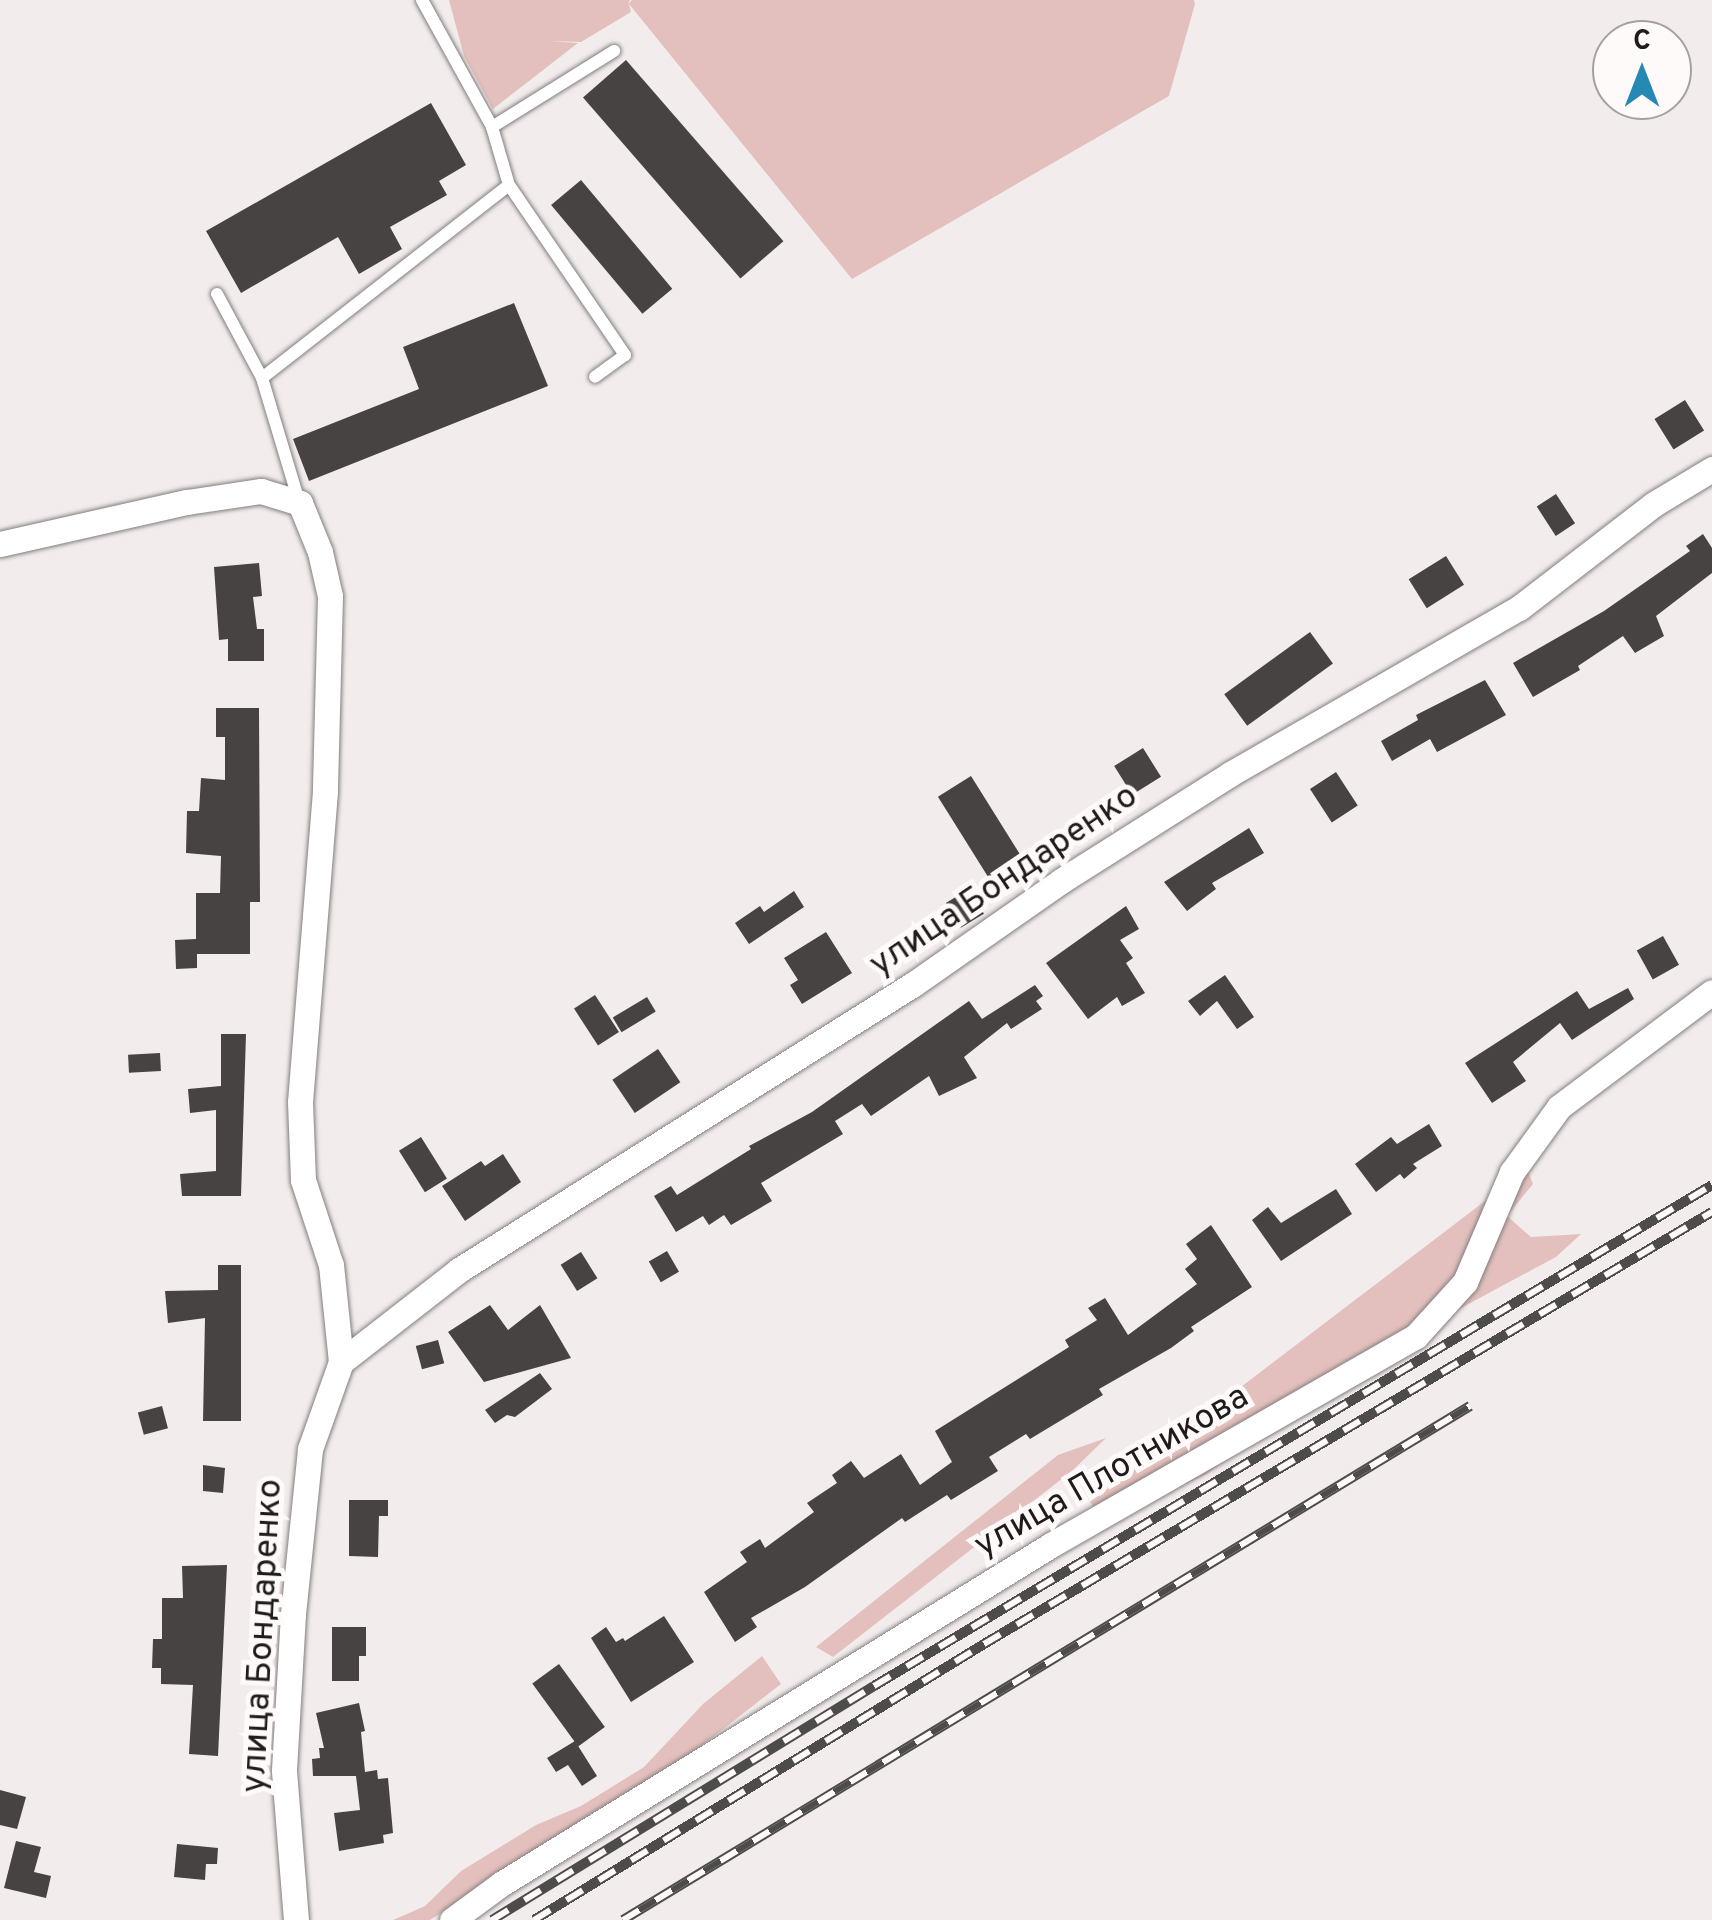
<!DOCTYPE html>
<meta charset="utf-8">
<style>
body{margin:0}
#map{position:relative;width:1712px;height:1920px;overflow:hidden;background:#f2edec;font-family:Overpass,sans-serif}
div>[style]{position:absolute}
.green>*{inset:0;background:#e3c0be}
.building>*{inset:0;background:#474343;transform-origin:0 0}
.roads{filter:drop-shadow(0 0 2px #837e7e) drop-shadow(0 0 2px #837e7e)}
.lane>*{height:12px;margin:-6px;padding:0 6px;transform-origin:6px;border-radius:6px;background:#fff}
.street>*{height:25px;margin:-12.5px;padding:0 12.5px;transform-origin:12.5px;border-radius:12.5px;background:#fff}
.rail>*{height:10px;margin-top:-5px;transform-origin:0;background:repeating-linear-gradient(90deg,#fffafa 0 19px,#4e4b4b 0 38px);box-sizing:border-box;border-block:2px solid #4e4b4b}
span{translate:-50% -50%;white-space:nowrap;text-align:center;line-height:1.15;-webkit-text-stroke:10px #fffafa;paint-order:stroke}
.street-label{font-size:35px;color:#1d1b1b}
.north{position:absolute;left:1592px;top:20px;width:100px;height:100px;box-sizing:border-box;background:#fffafa;border:2px solid #a5a1a1;border-radius:50%;rotate:0deg;font-size:28px;font-weight:700;line-height:40px;text-align:center;color:#1d1b1b}
.north::after{content:'';display:block;margin:auto;width:35px;height:45px;background:#2589b3;clip-path:polygon(50% 0,100% 100%,50% 72%,0 100%)}
</style>
<div id="map">
<div class="green">
<i style="clip-path:polygon(449px 0,630px 0,628px 4px,632px 0,1194px 0,1195px 4px,1169px 96px,852px 279px,629px 4px,631px 12px,581px 42px,548px 41px,578px 43px,493px 109px,464px 56px)"></i>
<i style="clip-path:polygon(1527px 1169px,1533px 1184px,1507px 1216px,1531px 1237px,1581px 1234px,1556px 1257px,1461px 1308px,1392px 1360px,1296px 1406px,1207px 1474px,1105px 1522px,1090px 1502px)"></i>
<i style="clip-path:polygon(1106px 1438px,1072px 1471px,833px 1657px,816px 1647px,1058px 1455px)"></i>
<i style="clip-path:polygon(762px 1656px,781px 1684px,674px 1767px,430px 1920px,393px 1920px,425px 1906px,461px 1871px,536px 1825px,581px 1806px,644px 1767px,703px 1704px)"></i>
</div>
<div class="building">
<i style="left:626px;top:60px;width:240px;height:57px;rotate:49deg"></i>
<i style="clip-path:polygon(431px 103px,466px 165px,439px 181px,447px 195px,390px 227px,402px 249px,359px 274px,338px 237px,241px 293px,206px 231px)"></i>
<i style="left:581px;top:180px;width:142px;height:39px;rotate:50deg"></i>
<i style="clip-path:polygon(514px 303px,548px 386px,309px 481px,293px 439px,419px 389px,403px 347px)"></i>
<i style="left:1685px;top:400px;width:36px;height:36px;rotate:58deg"></i>
<i style="left:1556px;top:494px;width:35px;height:23px;rotate:57deg"></i>
<i style="clip-path:polygon(1703px 534px,1712px 548px,1712px 573px,1656px 616px,1664px 636px,1635px 653px,1623px 636px,1578px 666px,1580px 670px,1533px 697px,1513px 663px,1604px 611px,1690px 551px,1686px 546px)"></i>
<i style="left:1446px;top:556px;width:34px;height:44px;rotate:58deg"></i>
<i style="clip-path:polygon(259px 563px,262px 596px,253px 597px,257px 629px,264px 629px,264px 661px,228px 661px,228px 639px,219px 640px,214px 567px)"></i>
<i style="left:1310px;top:632px;width:39px;height:106px;rotate:54deg"></i>
<i style="clip-path:polygon(1485px 680px,1506px 715px,1437px 752px,1430px 739px,1392px 761px,1381px 741px,1418px 720px,1416px 715px)"></i>
<i style="clip-path:polygon(216px 708px,259px 708px,260px 902px,250px 902px,250px 954px,197px 954px,197px 968px,176px 969px,175px 940px,196px 939px,196px 893px,220px 893px,221px 856px,186px 853px,187px 811px,199px 811px,201px 778px,225px 780px,225px 737px,216px 737px)"></i>
<i style="left:1143px;top:748px;width:34px;height:34px;rotate:58deg"></i>
<i style="left:1336px;top:772px;width:40px;height:31px;rotate:57deg"></i>
<i style="left:971px;top:776px;width:101px;height:39px;rotate:58deg"></i>
<i style="clip-path:polygon(1249px 828px,1264px 853px,1212px 883px,1216px 889px,1187px 911px,1164px 882px)"></i>
<i style="left:969px;top:889px;width:29px;height:27px;rotate:59deg"></i>
<i style="clip-path:polygon(794px 891px,804px 907px,749px 944px,735px 923px,760px 906px,764px 912px)"></i>
<i style="clip-path:polygon(1126px 906px,1139px 929px,1120px 940px,1133px 958px,1126px 963px,1145px 993px,1122px 1006px,1117px 997px,1088px 1019px,1046px 963px)"></i>
<i style="clip-path:polygon(826px 932px,852px 973px,802px 1004px,790px 985px,798px 980px,784px 958px)"></i>
<i style="left:1663px;top:936px;width:33px;height:30px;rotate:61deg"></i>
<i style="clip-path:polygon(1225px 975px,1254px 1017px,1237px 1029px,1217px 1001px,1200px 1016px,1188px 1001px)"></i>
<i style="clip-path:polygon(1035px 985px,1043px 996px,1036px 1001px,1042px 1009px,1011px 1029px,1007px 1023px,964px 1057px,977px 1078px,939px 1096px,929px 1076px,871px 1116px,862px 1104px,835px 1121px,843px 1134px,761px 1183px,772px 1201px,731px 1225px,724px 1215px,709px 1225px,703px 1216px,676px 1232px,654px 1196px,671px 1186px,677px 1195px,751px 1149px,749px 1146px,812px 1112px,969px 1001px,982px 1019px)"></i>
<i style="clip-path:polygon(1628px 988px,1634px 999px,1572px 1040px,1560px 1023px,1513px 1062px,1526px 1081px,1492px 1103px,1465px 1063px,1577px 991px,1589px 1009px)"></i>
<i style="left:595px;top:995px;width:44px;height:25px;rotate:57deg"></i>
<i style="left:647px;top:997px;width:17px;height:40px;rotate:59deg"></i>
<i style="clip-path:polygon(221px 1034px,246px 1034px,241px 1196px,182px 1196px,180px 1174px,216px 1171px,216px 1110px,190px 1113px,188px 1089px,221px 1086px)"></i>
<i style="left:658px;top:1049px;width:40px;height:55px;rotate:56deg"></i>
<i style="left:160px;top:1053px;width:18px;height:32px;rotate:87deg"></i>
<i style="clip-path:polygon(1429px 1124px,1442px 1146px,1413px 1164px,1417px 1168px,1404px 1179px,1400px 1174px,1376px 1192px,1355px 1164px,1391px 1137px,1397px 1144px)"></i>
<i style="left:421px;top:1137px;width:49px;height:26px;rotate:58deg"></i>
<i style="clip-path:polygon(503px 1154px,521px 1182px,465px 1221px,442px 1186px,481px 1161px,485px 1166px)"></i>
<i style="clip-path:polygon(1336px 1189px,1352px 1214px,1281px 1261px,1252px 1220px,1268px 1207px,1281px 1223px)"></i>
<i style="clip-path:polygon(1211px 1225px,1252px 1287px,1191px 1327px,1194px 1331px,1171px 1348px,1099px 1389px,1103px 1395px,1030px 1439px,1026px 1434px,989px 1457px,998px 1471px,951px 1500px,947px 1495px,905px 1522px,902px 1518px,805px 1587px,751px 1618px,757px 1627px,735px 1642px,704px 1592px,747px 1562px,740px 1552px,760px 1539px,765px 1548px,814px 1512px,807px 1503px,837px 1483px,832px 1475px,851px 1461px,864px 1478px,901px 1454px,920px 1485px,952px 1462px,935px 1431px,1069px 1347px,1065px 1340px,1097px 1320px,1088px 1308px,1105px 1298px,1128px 1335px,1197px 1284px,1185px 1269px,1197px 1259px,1186px 1244px)"></i>
<i style="left:667px;top:1251px;width:24px;height:21px;rotate:60deg"></i>
<i style="left:581px;top:1252px;width:31px;height:24px;rotate:58deg"></i>
<i style="clip-path:polygon(218px 1265px,241px 1265px,241px 1421px,203px 1421px,205px 1318px,168px 1323px,165px 1291px,218px 1290px)"></i>
<i style="clip-path:polygon(490px 1305px,508px 1330px,540px 1305px,571px 1358px,484px 1382px,448px 1332px)"></i>
<i style="left:438px;top:1340px;width:24px;height:23px;rotate:75deg"></i>
<i style="clip-path:polygon(540px 1373px,552px 1389px,515px 1417px,507px 1415px,495px 1423px,485px 1410px)"></i>
<i style="left:162px;top:1406px;width:23px;height:25px;rotate:75deg"></i>
<i style="clip-path:polygon(203px 1465px,225px 1468px,223px 1493px,203px 1491px)"></i>
<i style="clip-path:polygon(349px 1500px,388px 1500px,388px 1516px,379px 1516px,378px 1557px,349px 1556px)"></i>
<i style="clip-path:polygon(227px 1565px,218px 1756px,189px 1754px,193px 1685px,161px 1684px,161px 1668px,152px 1668px,153px 1639px,162px 1639px,162px 1598px,183px 1598px,182px 1566px)"></i>
<i style="clip-path:polygon(664px 1616px,694px 1662px,631px 1702px,591px 1638px,606px 1627px,616px 1642px,623px 1638px,625px 1641px)"></i>
<i style="clip-path:polygon(332px 1627px,366px 1627px,366px 1656px,359px 1656px,359px 1681px,332px 1681px)"></i>
<i style="left:559px;top:1664px;width:78px;height:33px;rotate:54deg"></i>
<i style="clip-path:polygon(359px 1703px,365px 1731px,361px 1732px,365px 1772px,377px 1770px,378px 1779px,388px 1778px,393px 1833px,383px 1835px,384px 1843px,339px 1851px,334px 1813px,360px 1810px,356px 1776px,313px 1776px,312px 1759px,320px 1758px,319px 1748px,324px 1748px,316px 1713px)"></i>
<i style="clip-path:polygon(575px 1741px,597px 1776px,582px 1786px,568px 1765px,556px 1772px,547px 1758px)"></i>
<i style="clip-path:polygon(0 1790px,26px 1797px,17px 1829px,0 1825px)"></i>
<i style="clip-path:polygon(16px 1841px,41px 1847px,34px 1872px,51px 1876px,46px 1898px,4px 1888px)"></i>
<i style="clip-path:polygon(177px 1844px,218px 1848px,217px 1864px,206px 1864px,205px 1880px,174px 1877px)"></i>
</div>
<div class="roads">
<div class="lane">
<i style="left:422px;top:0;width:145px;rotate:61.1deg"></i>
<i style="left:492px;top:127px;width:60px;rotate:73.7deg"></i>
<i style="left:492px;top:127px;width:144px;rotate:-31.9deg"></i>
<i style="left:217px;top:294px;width:95px;rotate:61.8deg"></i>
<i style="left:262px;top:378px;width:128px;rotate:73.3deg"></i>
<i style="left:262px;top:378px;width:313px;rotate:-38deg"></i>
<i style="left:509px;top:185px;width:206px;rotate:55.7deg"></i>
<i style="left:625px;top:355px;width:37px;rotate:144deg"></i>
</div>
<div class="street">
<i style="left:0;top:544px;width:192px;rotate:-12.7deg"></i>
<i style="left:187px;top:502px;width:75px;rotate:-8.5deg"></i>
<i style="left:261px;top:491px;width:41px;rotate:17.1deg"></i>
<i style="left:300px;top:503px;width:53px;rotate:67.8deg"></i>
<i style="left:320px;top:552px;width:45px;rotate:77.2deg"></i>
<i style="left:330px;top:596px;width:195px;rotate:91.5deg"></i>
<i style="left:325px;top:791px;width:312px;rotate:94.6deg"></i>
<i style="left:300px;top:1102px;width:78px;rotate:87.8deg"></i>
<i style="left:303px;top:1180px;width:89px;rotate:71.8deg"></i>
<i style="left:331px;top:1265px;width:98px;rotate:84.1deg"></i>
<i style="left:296px;top:1920px;width:150px;rotate:-94.6deg"></i>
<i style="left:284px;top:1770px;width:156px;rotate:-86.7deg"></i>
<i style="left:293px;top:1614px;width:166px;rotate:-84.1deg"></i>
<i style="left:310px;top:1449px;width:92px;rotate:-70.4deg"></i>
<i style="left:341px;top:1362px;width:150px;rotate:-37.9deg"></i>
<i style="left:459px;top:1270px;width:535px;rotate:-32.18deg"></i>
<i style="left:912px;top:985px;width:182px;rotate:-34.9deg"></i>
<i style="left:1061px;top:881px;width:200px;rotate:-32.3deg"></i>
<i style="left:1230px;top:774px;width:333px;rotate:-29.9deg"></i>
<i style="left:1519px;top:608px;width:170px;rotate:-37.6deg"></i>
<i style="left:1654px;top:504px;width:68px;rotate:-31.1deg"></i>
<i style="left:452px;top:1920px;width:61px;rotate:-36.3deg"></i>
<i style="left:501px;top:1884px;width:646px;rotate:-31.65deg"></i>
<i style="left:1051px;top:1545px;width:421px;rotate:-29.8deg"></i>
<i style="left:1416px;top:1336px;width:73px;rotate:-47.8deg"></i>
<i style="left:1465px;top:1282px;width:120px;rotate:-66.9deg"></i>
<i style="left:1512px;top:1172px;width:80px;rotate:-54.1deg"></i>
<i style="left:1559px;top:1107px;width:191px;rotate:-36.9deg"></i>
</div>
</div>
<div class="rail">
<i style="left:492px;top:1920px;width:448px;rotate:-31.5deg"></i>
<i style="left:874px;top:1686px;width:976px;rotate:-30.87deg"></i>
<i style="left:534px;top:1920px;width:528px;rotate:-31.52deg"></i>
<i style="left:984px;top:1644px;width:847px;rotate:-30.69deg"></i>
<i style="left:623px;top:1920px;width:991px;rotate:-31.25deg"></i>
</div>
<div class="street-label">
<span style="left:1004px;top:881px;rotate:-34deg">улица Бондаренко</span>
<span style="left:1112px;top:1472px;rotate:-30deg">улица Плотникова</span>
<span style="left:263px;top:1636px;rotate:-87deg">улица Бондаренко</span>
</div>
<div class="north">С</div>
</div>
